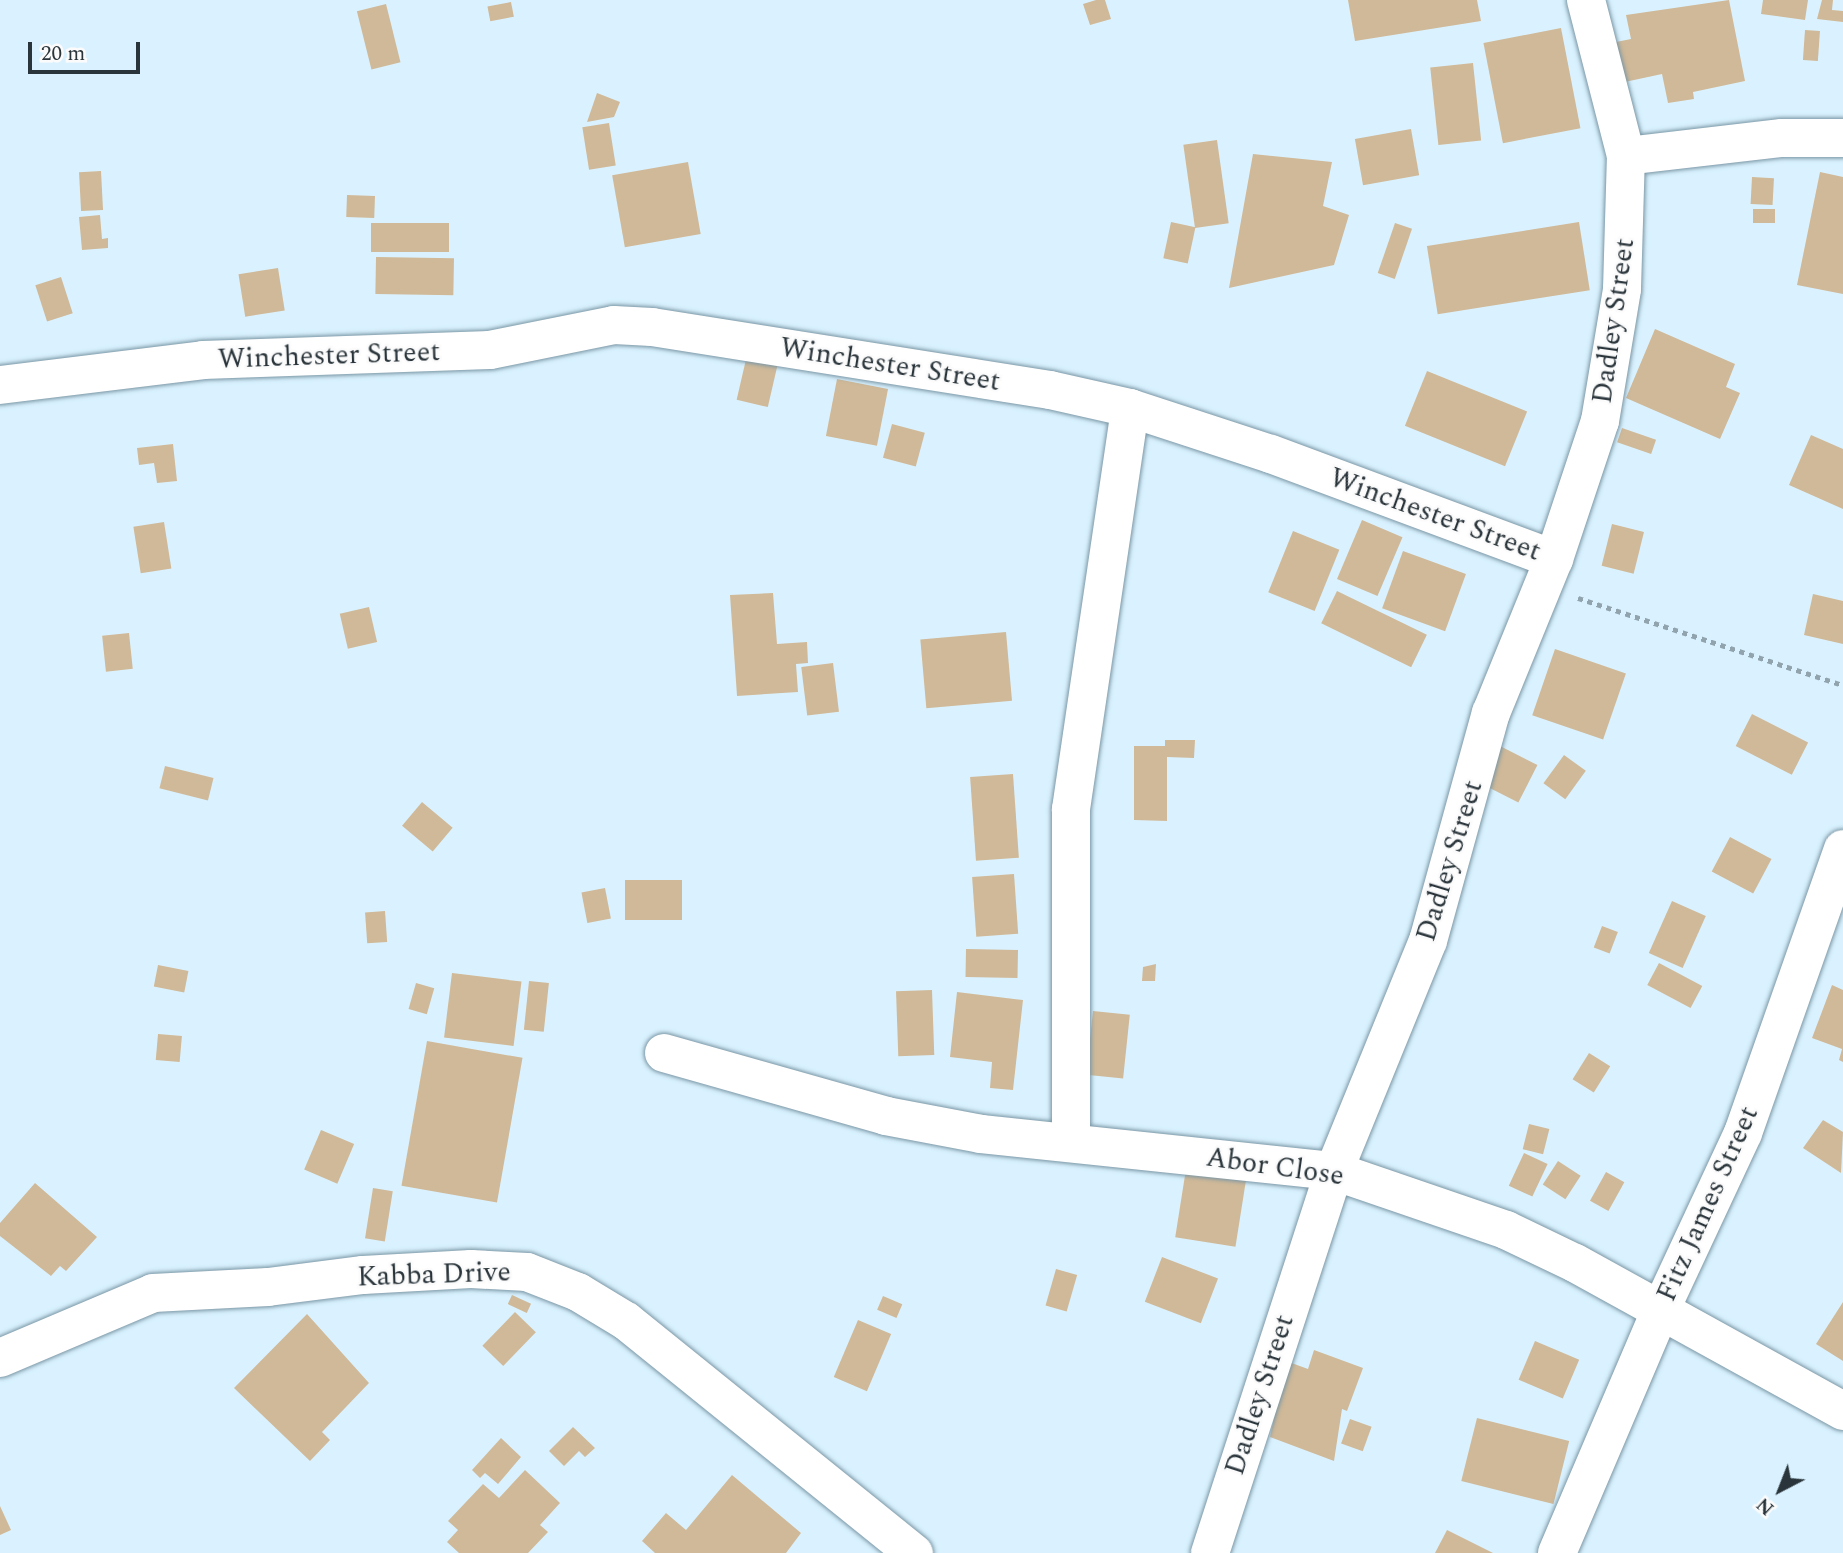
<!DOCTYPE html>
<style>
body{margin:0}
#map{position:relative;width:1843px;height:1553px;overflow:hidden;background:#daf2ff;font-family:Spectral,serif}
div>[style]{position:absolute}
.building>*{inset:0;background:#d0b998;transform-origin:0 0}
.path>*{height:4.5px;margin-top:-2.25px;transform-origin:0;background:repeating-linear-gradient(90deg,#91a4ae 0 5px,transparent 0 10px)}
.roads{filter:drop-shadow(0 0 2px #7a96a5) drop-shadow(0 0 2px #7a96a5)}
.minor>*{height:38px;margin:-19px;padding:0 19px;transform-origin:19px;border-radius:19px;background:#fff}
span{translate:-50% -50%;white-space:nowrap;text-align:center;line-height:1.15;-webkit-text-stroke:5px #fbfbfb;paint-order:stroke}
.street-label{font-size:28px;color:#2a353b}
.north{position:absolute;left:1745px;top:1455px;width:70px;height:70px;-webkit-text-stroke:5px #fbfbfb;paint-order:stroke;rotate:222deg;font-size:19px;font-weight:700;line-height:28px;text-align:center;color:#2a353b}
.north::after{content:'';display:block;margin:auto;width:24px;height:32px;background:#2a353b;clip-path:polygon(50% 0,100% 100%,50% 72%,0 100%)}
.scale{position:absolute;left:28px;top:42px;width:112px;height:32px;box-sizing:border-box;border:4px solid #2a353b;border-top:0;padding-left:9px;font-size:21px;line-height:24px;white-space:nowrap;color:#2a353b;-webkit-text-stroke:5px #fbfbfb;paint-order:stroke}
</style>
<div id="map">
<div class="building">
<i style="clip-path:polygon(1096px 0,1105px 0,1111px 19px,1090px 25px,1083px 4px)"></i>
<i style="clip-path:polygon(1348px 0,1477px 0,1481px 21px,1355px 41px)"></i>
<i style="clip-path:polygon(1729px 0,1745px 81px,1693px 92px,1694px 99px,1668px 103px,1662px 74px,1620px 83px,1611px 43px,1631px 39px,1626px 15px)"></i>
<i style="clip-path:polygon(1763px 0,1808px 0,1805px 20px,1761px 14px)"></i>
<i style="clip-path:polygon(1822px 0,1833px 0,1832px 10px,1843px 11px,1843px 22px,1817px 19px)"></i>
<i style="left:511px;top:2px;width:15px;height:24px;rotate:79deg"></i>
<i style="left:386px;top:4px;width:60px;height:30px;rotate:76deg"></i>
<i style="left:1561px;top:28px;width:102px;height:79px;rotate:79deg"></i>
<i style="left:1805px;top:30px;width:15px;height:30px;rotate:4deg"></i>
<i style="left:1473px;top:63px;width:78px;height:43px;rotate:84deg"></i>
<i style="clip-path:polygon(597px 93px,620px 102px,614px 117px,587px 122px)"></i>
<i style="left:609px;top:123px;width:43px;height:27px;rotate:81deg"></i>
<i style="left:1411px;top:129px;width:47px;height:57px;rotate:80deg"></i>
<i style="left:1217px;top:140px;width:84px;height:34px;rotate:82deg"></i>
<i style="clip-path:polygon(1253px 154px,1332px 162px,1323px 206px,1349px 215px,1334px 265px,1229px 288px)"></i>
<i style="left:688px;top:162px;width:73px;height:77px;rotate:80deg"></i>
<i style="left:101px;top:171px;width:39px;height:22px;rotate:87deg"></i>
<i style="clip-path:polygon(1820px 172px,1843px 177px,1843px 294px,1797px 285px)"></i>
<i style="left:1752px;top:177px;width:22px;height:27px;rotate:3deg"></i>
<i style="left:347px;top:195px;width:28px;height:22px;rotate:2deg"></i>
<i style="left:1753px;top:209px;width:22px;height:14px"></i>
<i style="clip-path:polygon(100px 215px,102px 239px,108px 238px,108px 248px,82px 250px,79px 217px)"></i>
<i style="left:1171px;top:222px;width:25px;height:37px;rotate:12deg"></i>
<i style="left:1579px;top:222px;width:69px;height:154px;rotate:81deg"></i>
<i style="left:371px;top:223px;width:78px;height:29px"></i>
<i style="left:1395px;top:223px;width:18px;height:53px;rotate:19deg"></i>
<i style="left:376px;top:257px;width:78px;height:37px;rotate:1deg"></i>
<i style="left:278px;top:268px;width:43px;height:40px;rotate:81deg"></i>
<i style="left:61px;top:277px;width:38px;height:27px;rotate:72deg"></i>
<i style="clip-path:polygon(1655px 329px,1735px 364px,1726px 387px,1740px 393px,1720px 439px,1626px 398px)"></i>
<i style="left:747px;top:355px;width:32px;height:46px;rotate:13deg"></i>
<i style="left:1427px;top:371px;width:108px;height:59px;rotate:22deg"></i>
<i style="left:837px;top:379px;width:52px;height:58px;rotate:11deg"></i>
<i style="left:892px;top:424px;width:34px;height:35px;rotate:15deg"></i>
<i style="left:1622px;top:428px;width:36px;height:15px;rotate:19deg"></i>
<i style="clip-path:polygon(1811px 435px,1843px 449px,1843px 509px,1789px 485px)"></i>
<i style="clip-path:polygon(173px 444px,177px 481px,157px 483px,154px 463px,139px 465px,137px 448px)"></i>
<i style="left:1362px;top:520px;width:44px;height:64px;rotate:23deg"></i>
<i style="left:164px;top:522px;width:47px;height:31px;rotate:81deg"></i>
<i style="left:1612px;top:524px;width:33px;height:43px;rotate:14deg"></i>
<i style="left:1293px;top:531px;width:50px;height:66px;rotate:22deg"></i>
<i style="left:1403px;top:551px;width:67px;height:61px;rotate:20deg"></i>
<i style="left:1337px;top:591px;width:100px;height:36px;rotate:26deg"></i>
<i style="clip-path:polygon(773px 593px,777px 644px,807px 642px,808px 663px,796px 664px,798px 692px,737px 696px,730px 595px)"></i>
<i style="clip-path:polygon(1813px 594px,1843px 601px,1843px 644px,1804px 635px)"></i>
<i style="left:369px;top:607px;width:36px;height:30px;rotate:77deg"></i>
<i style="left:1006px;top:632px;width:69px;height:86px;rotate:85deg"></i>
<i style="left:129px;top:633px;width:36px;height:27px;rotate:84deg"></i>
<i style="left:1555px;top:649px;width:75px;height:70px;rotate:19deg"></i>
<i style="left:833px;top:663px;width:49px;height:32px;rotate:83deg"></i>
<i style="left:1752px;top:714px;width:63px;height:36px;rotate:27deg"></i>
<i style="clip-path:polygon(1165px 740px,1195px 740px,1194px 758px,1167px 757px,1167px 821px,1134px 820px,1134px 746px,1165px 746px)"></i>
<i style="left:1500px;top:746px;width:42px;height:42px;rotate:27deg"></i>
<i style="left:1564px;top:755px;width:27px;height:35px;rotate:36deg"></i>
<i style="left:165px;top:766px;width:50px;height:23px;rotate:14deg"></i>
<i style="left:1013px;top:774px;width:84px;height:43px;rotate:86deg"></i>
<i style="left:422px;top:802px;width:40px;height:31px;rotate:40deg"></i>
<i style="left:1730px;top:837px;width:47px;height:39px;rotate:28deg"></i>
<i style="left:1014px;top:874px;width:60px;height:42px;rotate:86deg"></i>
<i style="left:625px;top:880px;width:57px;height:40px"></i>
<i style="left:605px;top:888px;width:31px;height:24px;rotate:79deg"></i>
<i style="left:1672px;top:901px;width:37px;height:57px;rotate:24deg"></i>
<i style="left:385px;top:911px;width:31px;height:20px;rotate:86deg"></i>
<i style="left:1602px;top:926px;width:17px;height:23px;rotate:21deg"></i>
<i style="left:966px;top:949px;width:52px;height:28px;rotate:1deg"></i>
<i style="left:1659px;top:963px;width:49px;height:25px;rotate:28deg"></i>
<i style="clip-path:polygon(1156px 964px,1155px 981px,1142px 981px,1143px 967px)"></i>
<i style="left:158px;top:965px;width:31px;height:22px;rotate:11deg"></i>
<i style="left:452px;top:973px;width:70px;height:65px;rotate:7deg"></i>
<i style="left:529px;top:981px;width:20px;height:49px;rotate:6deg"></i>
<i style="left:416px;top:983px;width:19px;height:27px;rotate:16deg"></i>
<i style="clip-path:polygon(1832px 985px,1843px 990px,1843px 1062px,1839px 1060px,1842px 1049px,1812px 1038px)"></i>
<i style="left:932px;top:990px;width:65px;height:36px;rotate:88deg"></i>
<i style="clip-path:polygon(957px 992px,1023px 1000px,1013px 1090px,990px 1088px,992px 1062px,950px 1057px)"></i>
<i style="left:1093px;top:1011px;width:37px;height:64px;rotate:6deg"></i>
<i style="left:158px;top:1034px;width:24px;height:26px;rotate:5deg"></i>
<i style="left:427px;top:1041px;width:97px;height:147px;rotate:10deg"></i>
<i style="left:1589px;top:1053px;width:25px;height:31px;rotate:32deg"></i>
<i style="clip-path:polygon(1823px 1120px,1843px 1132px,1841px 1173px,1803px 1148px)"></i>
<i style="left:1529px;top:1124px;width:21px;height:26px;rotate:14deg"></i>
<i style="left:321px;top:1130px;width:36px;height:43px;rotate:23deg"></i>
<i style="left:1524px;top:1153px;width:26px;height:36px;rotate:25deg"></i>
<i style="left:1558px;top:1161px;width:27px;height:28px;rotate:33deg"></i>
<i style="left:1186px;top:1169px;width:61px;height:69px;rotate:9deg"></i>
<i style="left:1606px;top:1172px;width:21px;height:33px;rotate:29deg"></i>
<i style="clip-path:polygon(35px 1183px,97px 1237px,66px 1271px,60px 1266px,51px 1276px,0 1236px,0 1223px)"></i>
<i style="left:373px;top:1188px;width:20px;height:51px;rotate:9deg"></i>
<i style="left:1162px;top:1257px;width:60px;height:48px;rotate:21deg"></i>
<i style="left:1056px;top:1269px;width:22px;height:38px;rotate:16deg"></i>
<i style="left:512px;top:1295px;width:21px;height:10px;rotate:25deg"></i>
<i style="left:883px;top:1296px;width:21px;height:15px;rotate:23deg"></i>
<i style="clip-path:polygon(1843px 1302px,1843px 1361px,1816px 1344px)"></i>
<i style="left:515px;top:1312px;width:29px;height:47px;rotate:44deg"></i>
<i style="clip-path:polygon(307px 1314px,369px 1383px,322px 1432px,330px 1440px,310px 1461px,234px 1388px)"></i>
<i style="left:858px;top:1320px;width:36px;height:62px;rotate:23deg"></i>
<i style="left:1535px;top:1341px;width:48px;height:42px;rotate:23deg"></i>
<i style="clip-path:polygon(1314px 1350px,1363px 1368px,1347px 1411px,1342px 1409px,1334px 1461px,1270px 1437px,1286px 1361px,1308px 1369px)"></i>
<i style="left:1477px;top:1418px;width:95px;height:65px;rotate:14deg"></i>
<i style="left:1350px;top:1419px;width:23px;height:26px;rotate:20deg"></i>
<i style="clip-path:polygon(573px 1427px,595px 1448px,585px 1457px,579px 1451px,564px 1466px,549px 1451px)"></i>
<i style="clip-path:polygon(501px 1438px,521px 1457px,498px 1484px,485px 1473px,480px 1478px,472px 1470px)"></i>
<i style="clip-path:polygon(525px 1470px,560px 1503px,540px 1525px,548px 1532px,528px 1553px,459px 1553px,447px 1542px,458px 1530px,448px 1521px,483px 1484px,499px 1498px)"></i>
<i style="clip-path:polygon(732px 1475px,801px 1533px,786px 1553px,655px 1553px,642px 1541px,666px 1513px,686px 1530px)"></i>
<i style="clip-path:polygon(0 1506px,11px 1530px,0 1535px)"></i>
<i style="clip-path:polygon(1447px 1530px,1493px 1553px,1435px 1553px)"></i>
</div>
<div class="path">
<i style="left:1578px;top:598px;width:279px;rotate:18.2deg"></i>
</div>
<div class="roads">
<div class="minor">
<i style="left:1626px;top:156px;width:157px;rotate:-6.6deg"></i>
<i style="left:1782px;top:138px;width:61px"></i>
<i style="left:0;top:385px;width:205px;rotate:-7deg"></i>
<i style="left:203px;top:360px;width:287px;rotate:-2deg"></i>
<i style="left:490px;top:350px;width:126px;rotate:-11.4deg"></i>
<i style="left:614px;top:325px;width:38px;rotate:3deg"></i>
<i style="left:652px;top:327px;width:403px;rotate:9deg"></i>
<i style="left:1050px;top:390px;width:82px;rotate:12.7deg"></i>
<i style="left:1130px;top:408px;width:148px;rotate:18.1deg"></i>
<i style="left:1271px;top:454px;width:302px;rotate:20.4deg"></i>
<i style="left:664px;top:1053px;width:231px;rotate:15.8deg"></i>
<i style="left:886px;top:1116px;width:97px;rotate:10.7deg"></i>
<i style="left:981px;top:1134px;width:355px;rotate:6deg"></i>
<i style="left:1334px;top:1171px;width:182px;rotate:18.9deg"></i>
<i style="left:1506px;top:1230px;width:76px;rotate:25.6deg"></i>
<i style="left:1575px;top:1263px;width:306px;rotate:28.9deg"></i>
<i style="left:1071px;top:1142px;width:333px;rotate:-90deg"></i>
<i style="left:1071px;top:809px;width:405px;rotate:-81.6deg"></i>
<i style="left:0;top:1358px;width:166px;rotate:-23deg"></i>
<i style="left:153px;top:1293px;width:115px;rotate:-3deg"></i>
<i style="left:268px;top:1287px;width:96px;rotate:-7.2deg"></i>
<i style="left:363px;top:1275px;width:108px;rotate:-3.2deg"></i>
<i style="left:471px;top:1269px;width:56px;rotate:3.1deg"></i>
<i style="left:527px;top:1272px;width:55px;rotate:21.4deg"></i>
<i style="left:578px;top:1292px;width:56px;rotate:31.1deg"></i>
<i style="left:626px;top:1321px;width:370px;rotate:38.9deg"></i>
<i style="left:1210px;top:1553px;width:402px;rotate:-72deg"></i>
<i style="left:1334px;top:1171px;width:248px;rotate:-67.8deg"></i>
<i style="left:1428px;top:941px;width:237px;rotate:-74.6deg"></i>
<i style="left:1491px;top:713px;width:166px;rotate:-67.8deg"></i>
<i style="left:1554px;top:559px;width:145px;rotate:-71.6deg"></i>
<i style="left:1600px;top:421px;width:134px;rotate:-80.5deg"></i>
<i style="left:1622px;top:289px;width:133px;rotate:-88.3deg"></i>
<i style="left:1626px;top:156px;width:161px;rotate:-104.4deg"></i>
<i style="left:1557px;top:1553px;width:263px;rotate:-66.9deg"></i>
<i style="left:1660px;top:1311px;width:196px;rotate:-65deg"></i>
<i style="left:1743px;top:1133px;width:301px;rotate:-70.6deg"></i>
</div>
</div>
<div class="street-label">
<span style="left:1614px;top:321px;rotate:-82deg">Dadley Street</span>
<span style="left:329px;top:356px;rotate:-2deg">Winchester Street</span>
<span style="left:890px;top:365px;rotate:9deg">Winchester Street</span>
<span style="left:1435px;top:515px;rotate:20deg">Winchester Street</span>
<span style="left:1450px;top:861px;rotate:-73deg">Dadley Street</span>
<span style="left:1275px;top:1167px;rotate:8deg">Abor Close</span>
<span style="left:1708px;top:1204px;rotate:-66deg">Fitz James Street</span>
<span style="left:434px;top:1275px;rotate:-2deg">Kabba Drive</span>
<span style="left:1260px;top:1395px;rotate:-72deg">Dadley Street</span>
</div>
<div class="north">N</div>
<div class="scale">20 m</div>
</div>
